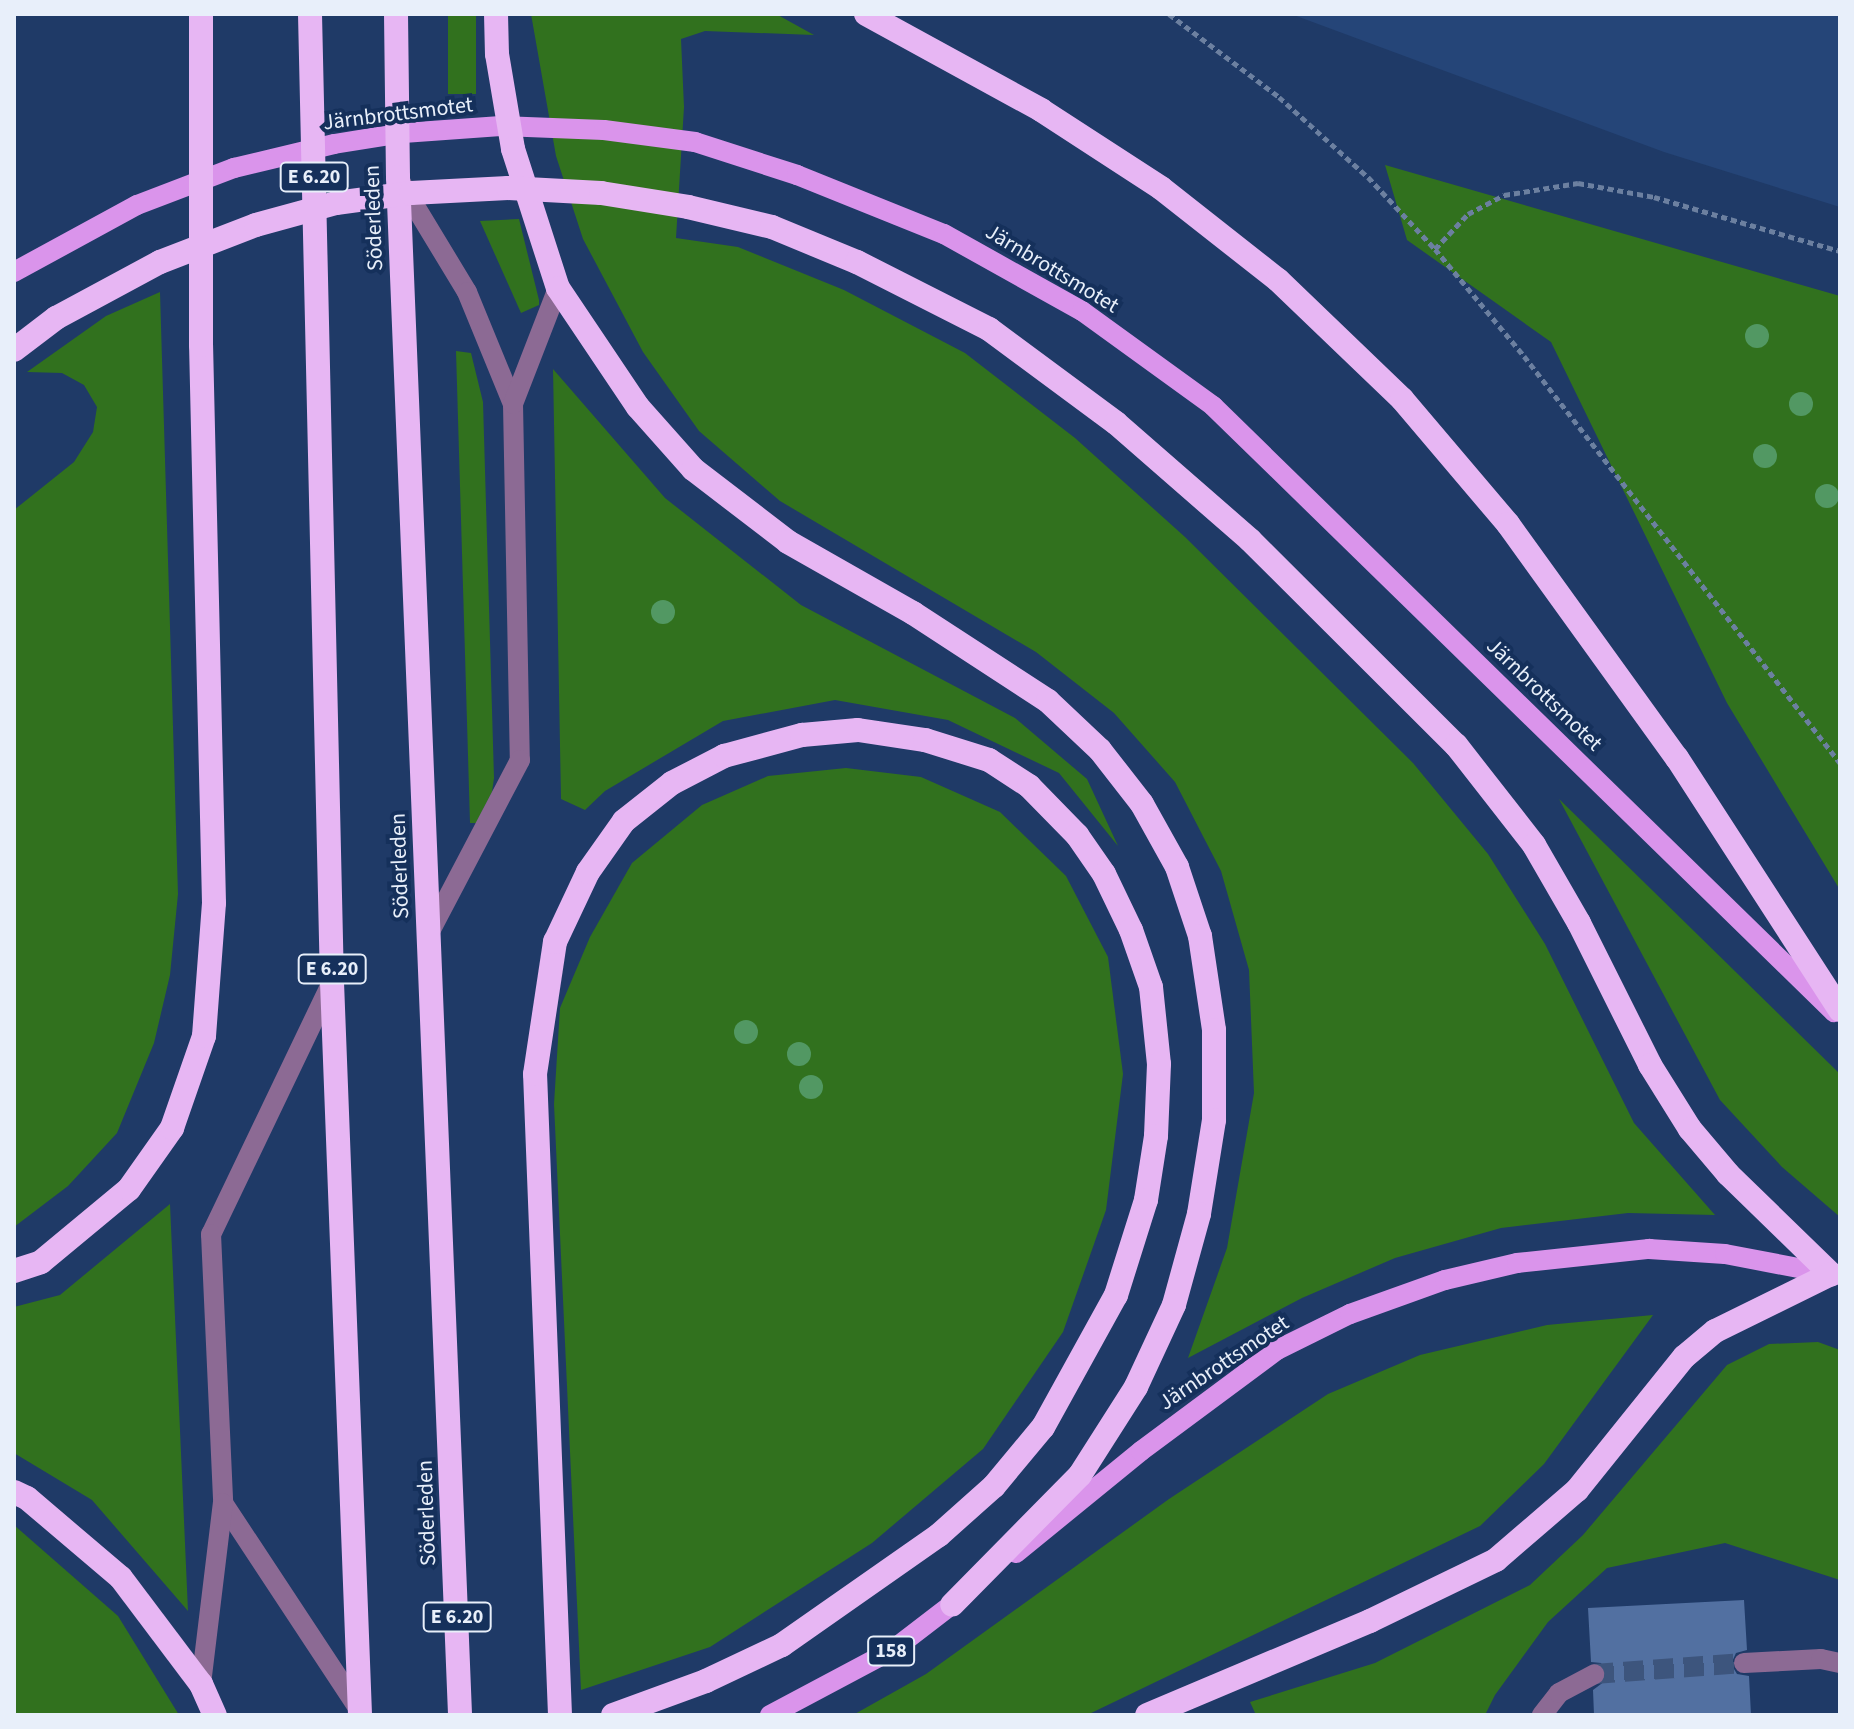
<!DOCTYPE html>
<meta charset="utf-8">
<style>
body{margin:0}
#map{position:relative;width:1854px;height:1729px;overflow:hidden;background:#1f3a67;font-family:"Source Sans 3",sans-serif}
div>[style]{position:absolute}
.built>*{inset:0;background:#254578}
.green>*{inset:0;background:#31711e;transform-origin:0 0}
.building>*{inset:0;background:#5270a1}
.minor-tunnel>*{height:20px;margin-top:-10px;transform-origin:0;background:repeating-linear-gradient(90deg,#3d557d 0 20px,transparent 0 30px)}
.path>*{height:5px;margin-top:-2.5px;transform-origin:0;background:repeating-linear-gradient(90deg,#6c80a0 0 6px,transparent 0 10px)}
.minor>*{height:20px;margin:-10px;padding:0 10px;transform-origin:10px;border-radius:10px;background:#8c6a94}
.major>*{height:20px;margin:-10px;padding:0 10px;transform-origin:10px;border-radius:10px;background:#da94eb}
.highway>*{height:24px;margin:-12px;padding:0 12px;transform-origin:12px;border-radius:12px;background:#e7b6f3}
.trees>*{width:24px;height:24px;margin:-12px;border-radius:50%;background:#529863}
span{translate:-50% -50%;white-space:nowrap;text-align:center;line-height:1.15;-webkit-text-stroke:8px #15305b;paint-order:stroke}
.shield-label span{padding:2px 6px;background:#15305b;border:2px solid;border-radius:6px;-webkit-text-stroke-width:0}
.shield-label{font-size:20px;color:#e8effa;font-weight:700}
.street-label{font-size:22px;color:#e8effa}
.frame{position:absolute;inset:0;border:16px solid #e8effa;pointer-events:none}
</style>
<div id="map">
<div class="built">
<i style="clip-path:polygon(1291px 14px,1840px 14px,1840px 207px,1664px 152px)"></i>
</div>
<div class="green">
<i style="left:448px;top:14px;width:28px;height:80px"></i>
<i style="clip-path:polygon(531px 14px,776px 14px,814px 35px,705px 31px,681px 39px,684px 107px,676px 238px,738px 247px,844px 290px,965px 353px,1075px 438px,1185px 537px,1413px 763px,1488px 854px,1545px 944px,1634px 1123px,1715px 1215px,1628px 1213px,1501px 1228px,1395px 1258px,1302px 1298px,1188px 1358px,1227px 1248px,1254px 1093px,1249px 970px,1221px 871px,1175px 782px,1114px 713px,1036px 652px,780px 501px,699px 431px,643px 352px,583px 239px,556px 156px)"></i>
<i style="clip-path:polygon(1385px 165px,1840px 296px,1840px 890px,1727px 703px,1551px 342px,1407px 240px)"></i>
<i style="clip-path:polygon(519px 219px,539px 300px,539px 305px,521px 313px,480px 221px)"></i>
<i style="clip-path:polygon(160px 292px,178px 894px,170px 975px,154px 1043px,117px 1133px,68px 1186px,14px 1227px,14px 510px,74px 462px,93px 432px,97px 407px,84px 385px,62px 373px,27px 372px,106px 316px)"></i>
<i style="clip-path:polygon(456px 351px,471px 353px,483px 402px,494px 778px,492px 792px,476px 823px,470px 823px)"></i>
<i style="clip-path:polygon(553px 369px,665px 498px,801px 605px,1015px 718px,1087px 779px,1118px 846px,1059px 773px,948px 720px,835px 700px,723px 721px,605px 791px,585px 810px,561px 799px)"></i>
<i style="clip-path:polygon(846px 768px,921px 777px,1000px 812px,1066px 876px,1108px 957px,1123px 1074px,1106px 1210px,1063px 1332px,983px 1449px,872px 1543px,710px 1647px,581px 1690px,554px 1104px,560px 1008px,590px 937px,632px 863px,702px 805px,768px 776px)"></i>
<i style="clip-path:polygon(1559px 799px,1840px 1074px,1840px 1217px,1782px 1167px,1720px 1100px)"></i>
<i style="clip-path:polygon(170px 1204px,188px 1611px,92px 1500px,14px 1453px,14px 1307px,60px 1295px)"></i>
<i style="clip-path:polygon(1653px 1315px,1544px 1464px,1480px 1526px,1087px 1715px,853px 1715px,926px 1674px,1169px 1499px,1328px 1394px,1420px 1355px,1547px 1325px)"></i>
<i style="clip-path:polygon(1818px 1342px,1840px 1350px,1840px 1580px,1725px 1543px,1607px 1568px,1548px 1622px,1495px 1695px,1485px 1715px,1256px 1715px,1250px 1702px,1375px 1663px,1530px 1585px,1583px 1535px,1727px 1365px,1769px 1344px)"></i>
<i style="clip-path:polygon(14px 1525px,118px 1616px,179px 1715px,14px 1715px)"></i>
</div>
<div class="building">
<i style="clip-path:polygon(1744px 1600px,1747px 1650px,1736px 1653px,1731px 1664px,1737px 1674px,1749px 1676px,1751px 1715px,1594px 1715px,1593px 1690px,1605px 1681px,1607px 1674px,1601px 1663px,1591px 1662px,1588px 1608px)"></i>
</div>
<div class="minor-tunnel">
<i style="left:1594px;top:1674px;width:150px;rotate:-4.2deg"></i>
</div>
<div class="path">
<i style="left:1169px;top:14px;width:138px;rotate:37deg"></i>
<i style="left:1279px;top:97px;width:120px;rotate:42deg"></i>
<i style="left:1368px;top:177px;width:98px;rotate:47.1deg"></i>
<i style="left:1435px;top:249px;width:139px;rotate:50.2deg"></i>
<i style="left:1524px;top:356px;width:515px;rotate:52.17deg"></i>
<i style="left:1435px;top:249px;width:48px;rotate:-46.7deg"></i>
<i style="left:1468px;top:214px;width:41px;rotate:-27.8deg"></i>
<i style="left:1504px;top:195px;width:75px;rotate:-9.2deg"></i>
<i style="left:1578px;top:183px;width:77px;rotate:10.4deg"></i>
<i style="left:1654px;top:197px;width:194px;rotate:16.2deg"></i>
</div>
<div class="minor">
<i style="left:401px;top:183px;width:127px;rotate:58.8deg"></i>
<i style="left:467px;top:292px;width:121px;rotate:67.7deg"></i>
<i style="left:513px;top:404px;width:356px;rotate:88.9deg"></i>
<i style="left:520px;top:760px;width:195px;rotate:117.7deg"></i>
<i style="left:513px;top:404px;width:124px;rotate:-68.8deg"></i>
<i style="left:332px;top:982px;width:280px;rotate:115.6deg"></i>
<i style="left:211px;top:1234px;width:269px;rotate:87.4deg"></i>
<i style="left:223px;top:1503px;width:247px;rotate:56.6deg"></i>
<i style="left:1744px;top:1663px;width:77px;rotate:-3deg"></i>
<i style="left:1821px;top:1659px;width:19px;rotate:12deg"></i>
<i style="left:201px;top:1684px;width:182px;rotate:-83.1deg"></i>
<i style="left:1542px;top:1715px;width:28px;rotate:-52deg"></i>
<i style="left:1559px;top:1693px;width:40px;rotate:-28deg"></i>
</div>
<div class="major">
<i style="left:14px;top:272px;width:140px;rotate:-28.6deg"></i>
<i style="left:137px;top:205px;width:104px;rotate:-20.9deg"></i>
<i style="left:234px;top:168px;width:103px;rotate:-13.5deg"></i>
<i style="left:334px;top:144px;width:70px;rotate:-9.1deg"></i>
<i style="left:403px;top:133px;width:98px;rotate:-4.1deg"></i>
<i style="left:501px;top:126px;width:103px;rotate:2.2deg"></i>
<i style="left:604px;top:130px;width:92px;rotate:7.5deg"></i>
<i style="left:695px;top:142px;width:107px;rotate:17.9deg"></i>
<i style="left:797px;top:175px;width:158px;rotate:21.9deg"></i>
<i style="left:944px;top:234px;width:158px;rotate:29.2deg"></i>
<i style="left:1082px;top:311px;width:162px;rotate:35.9deg"></i>
<i style="left:1213px;top:406px;width:868px;rotate:44.3deg"></i>
<i style="left:1016px;top:1553px;width:161px;rotate:-39.2deg"></i>
<i style="left:1141px;top:1451px;width:169px;rotate:-36.6deg"></i>
<i style="left:1277px;top:1350px;width:81px;rotate:-26.3deg"></i>
<i style="left:1350px;top:1314px;width:101px;rotate:-19.7deg"></i>
<i style="left:1445px;top:1280px;width:74px;rotate:-13.3deg"></i>
<i style="left:1517px;top:1263px;width:133px;rotate:-6.1deg"></i>
<i style="left:1649px;top:1249px;width:76px;rotate:3.8deg"></i>
<i style="left:1725px;top:1254px;width:112px;rotate:10.8deg"></i>
<i style="left:770px;top:1715px;width:140px;rotate:-28deg"></i>
<i style="left:894px;top:1649px;width:87px;rotate:-37.5deg"></i>
</div>
<div class="highway">
<i style="left:310px;top:14px;width:968px;rotate:88.7deg"></i>
<i style="left:332px;top:982px;width:734px;rotate:87.81deg"></i>
<i style="left:396px;top:14px;width:163px;rotate:89.3deg"></i>
<i style="left:398px;top:177px;width:1539px;rotate:87.69deg"></i>
<i style="left:496px;top:14px;width:40px;rotate:88.6deg"></i>
<i style="left:497px;top:54px;width:96px;rotate:80.4deg"></i>
<i style="left:513px;top:149px;width:146px;rotate:72.1deg"></i>
<i style="left:558px;top:288px;width:143px;rotate:56.1deg"></i>
<i style="left:638px;top:407px;width:83px;rotate:48.4deg"></i>
<i style="left:693px;top:469px;width:120px;rotate:37.5deg"></i>
<i style="left:788px;top:542px;width:144px;rotate:29.6deg"></i>
<i style="left:913px;top:613px;width:161px;rotate:33.1deg"></i>
<i style="left:1048px;top:701px;width:71px;rotate:43.3deg"></i>
<i style="left:1100px;top:750px;width:68px;rotate:52.1deg"></i>
<i style="left:1142px;top:804px;width:72px;rotate:60.9deg"></i>
<i style="left:1177px;top:867px;width:73px;rotate:71.6deg"></i>
<i style="left:1200px;top:936px;width:95px;rotate:81.5deg"></i>
<i style="left:1214px;top:1030px;width:90px;rotate:90deg"></i>
<i style="left:1214px;top:1120px;width:95px;rotate:99.1deg"></i>
<i style="left:1199px;top:1214px;width:94px;rotate:105.4deg"></i>
<i style="left:1174px;top:1305px;width:90px;rotate:114.9deg"></i>
<i style="left:1136px;top:1387px;width:104px;rotate:122.5deg"></i>
<i style="left:1080px;top:1475px;width:182px;rotate:134.6deg"></i>
<i style="left:866px;top:14px;width:200px;rotate:28.7deg"></i>
<i style="left:1041px;top:110px;width:143px;rotate:33deg"></i>
<i style="left:1161px;top:188px;width:149px;rotate:38.2deg"></i>
<i style="left:1278px;top:280px;width:172px;rotate:43.8deg"></i>
<i style="left:1402px;top:399px;width:164px;rotate:49.7deg"></i>
<i style="left:1508px;top:524px;width:289px;rotate:54.2deg"></i>
<i style="left:1677px;top:758px;width:300px;rotate:57.1deg"></i>
<i style="left:14px;top:350px;width:53px;rotate:-37.3deg"></i>
<i style="left:56px;top:318px;width:118px;rotate:-28.3deg"></i>
<i style="left:160px;top:262px;width:103px;rotate:-21.1deg"></i>
<i style="left:256px;top:225px;width:83px;rotate:-15.4deg"></i>
<i style="left:336px;top:203px;width:76px;rotate:-7.6deg"></i>
<i style="left:411px;top:193px;width:97px;rotate:-3deg"></i>
<i style="left:508px;top:188px;width:93px;rotate:3.1deg"></i>
<i style="left:601px;top:193px;width:88px;rotate:9.1deg"></i>
<i style="left:688px;top:207px;width:86px;rotate:13.4deg"></i>
<i style="left:772px;top:227px;width:92px;rotate:22.4deg"></i>
<i style="left:857px;top:262px;width:148px;rotate:26.9deg"></i>
<i style="left:989px;top:329px;width:158px;rotate:36.5deg"></i>
<i style="left:1116px;top:423px;width:178px;rotate:41.1deg"></i>
<i style="left:1250px;top:540px;width:291px;rotate:44.9deg"></i>
<i style="left:1456px;top:745px;width:127px;rotate:52deg"></i>
<i style="left:1534px;top:845px;width:90px;rotate:60deg"></i>
<i style="left:1579px;top:923px;width:159px;rotate:63.4deg"></i>
<i style="left:1650px;top:1065px;width:75px;rotate:58deg"></i>
<i style="left:1690px;top:1129px;width:59px;rotate:49.8deg"></i>
<i style="left:1728px;top:1174px;width:144px;rotate:44.2deg"></i>
<i style="left:1831px;top:1274px;width:129px;rotate:153.8deg"></i>
<i style="left:1715px;top:1331px;width:40px;rotate:140deg"></i>
<i style="left:1684px;top:1357px;width:171px;rotate:128.8deg"></i>
<i style="left:1577px;top:1490px;width:107px;rotate:139.2deg"></i>
<i style="left:1496px;top:1560px;width:140px;rotate:154.2deg"></i>
<i style="left:1370px;top:1621px;width:242px;rotate:157.1deg"></i>
<i style="left:14px;top:1271px;width:28px;rotate:-18deg"></i>
<i style="left:41px;top:1262px;width:114px;rotate:-39.7deg"></i>
<i style="left:129px;top:1189px;width:75px;rotate:-54.8deg"></i>
<i style="left:172px;top:1128px;width:97px;rotate:-70.8deg"></i>
<i style="left:204px;top:1036px;width:133px;rotate:-85.7deg"></i>
<i style="left:214px;top:903px;width:558px;rotate:-91.33deg"></i>
<i style="left:201px;top:345px;width:331px;rotate:-90deg"></i>
<i style="left:14px;top:1492px;width:14px;rotate:25deg"></i>
<i style="left:27px;top:1498px;width:123px;rotate:40.4deg"></i>
<i style="left:121px;top:1578px;width:133px;rotate:53deg"></i>
<i style="left:201px;top:1684px;width:34px;rotate:66deg"></i>
<i style="left:560px;top:1715px;width:641px;rotate:-92.23deg"></i>
<i style="left:535px;top:1074px;width:134px;rotate:-81.4deg"></i>
<i style="left:555px;top:942px;width:77px;rotate:-64.8deg"></i>
<i style="left:588px;top:872px;width:62px;rotate:-54.8deg"></i>
<i style="left:624px;top:821px;width:61px;rotate:-38.4deg"></i>
<i style="left:672px;top:783px;width:59px;rotate:-27.4deg"></i>
<i style="left:724px;top:756px;width:81px;rotate:-15.1deg"></i>
<i style="left:802px;top:735px;width:56px;rotate:-5.1deg"></i>
<i style="left:858px;top:730px;width:68px;rotate:8.5deg"></i>
<i style="left:925px;top:740px;width:67px;rotate:17.4deg"></i>
<i style="left:989px;top:760px;width:48px;rotate:33deg"></i>
<i style="left:1029px;top:786px;width:69px;rotate:45.6deg"></i>
<i style="left:1077px;top:835px;width:47px;rotate:55.3deg"></i>
<i style="left:1104px;top:874px;width:62px;rotate:64.3deg"></i>
<i style="left:1131px;top:930px;width:60px;rotate:70.7deg"></i>
<i style="left:1151px;top:987px;width:77px;rotate:84.1deg"></i>
<i style="left:1159px;top:1064px;width:72px;rotate:92.4deg"></i>
<i style="left:1156px;top:1136px;width:65px;rotate:98.9deg"></i>
<i style="left:1146px;top:1200px;width:100px;rotate:107.5deg"></i>
<i style="left:1116px;top:1295px;width:151px;rotate:118.9deg"></i>
<i style="left:1043px;top:1427px;width:77px;rotate:129.7deg"></i>
<i style="left:994px;top:1486px;width:74px;rotate:138.3deg"></i>
<i style="left:939px;top:1535px;width:192px;rotate:145deg"></i>
<i style="left:782px;top:1645px;width:84px;rotate:154.7deg"></i>
<i style="left:706px;top:1681px;width:99px;rotate:159.9deg"></i>
</div>
<div class="trees">
<i style="left:1757px;top:336px"></i>
<i style="left:1801px;top:404px"></i>
<i style="left:1765px;top:456px"></i>
<i style="left:1827px;top:496px"></i>
<i style="left:663px;top:612px"></i>
<i style="left:746px;top:1032px"></i>
<i style="left:799px;top:1054px"></i>
<i style="left:811px;top:1087px"></i>
</div>
<div class="shield-label">
<span style="left:314px;top:177px">E 6.20</span>
<span style="left:332px;top:969px">E 6.20</span>
<span style="left:457px;top:1617px">E 6.20</span>
<span style="left:891px;top:1651px">158</span>
</div>
<div class="street-label">
<span style="left:398px;top:114px;rotate:-7deg">Järnbrottsmotet</span>
<span style="left:374px;top:218px;rotate:-92deg">Söderleden</span>
<span style="left:1052px;top:269px;rotate:31deg">Järnbrottsmotet</span>
<span style="left:1544px;top:695px;rotate:44deg">Järnbrottsmotet</span>
<span style="left:400px;top:866px;rotate:-92deg">Söderleden</span>
<span style="left:1224px;top:1363px;rotate:-34deg">Järnbrottsmotet</span>
<span style="left:427px;top:1513px;rotate:-92deg">Söderleden</span>
</div>
<div class="frame"></div>
</div>
